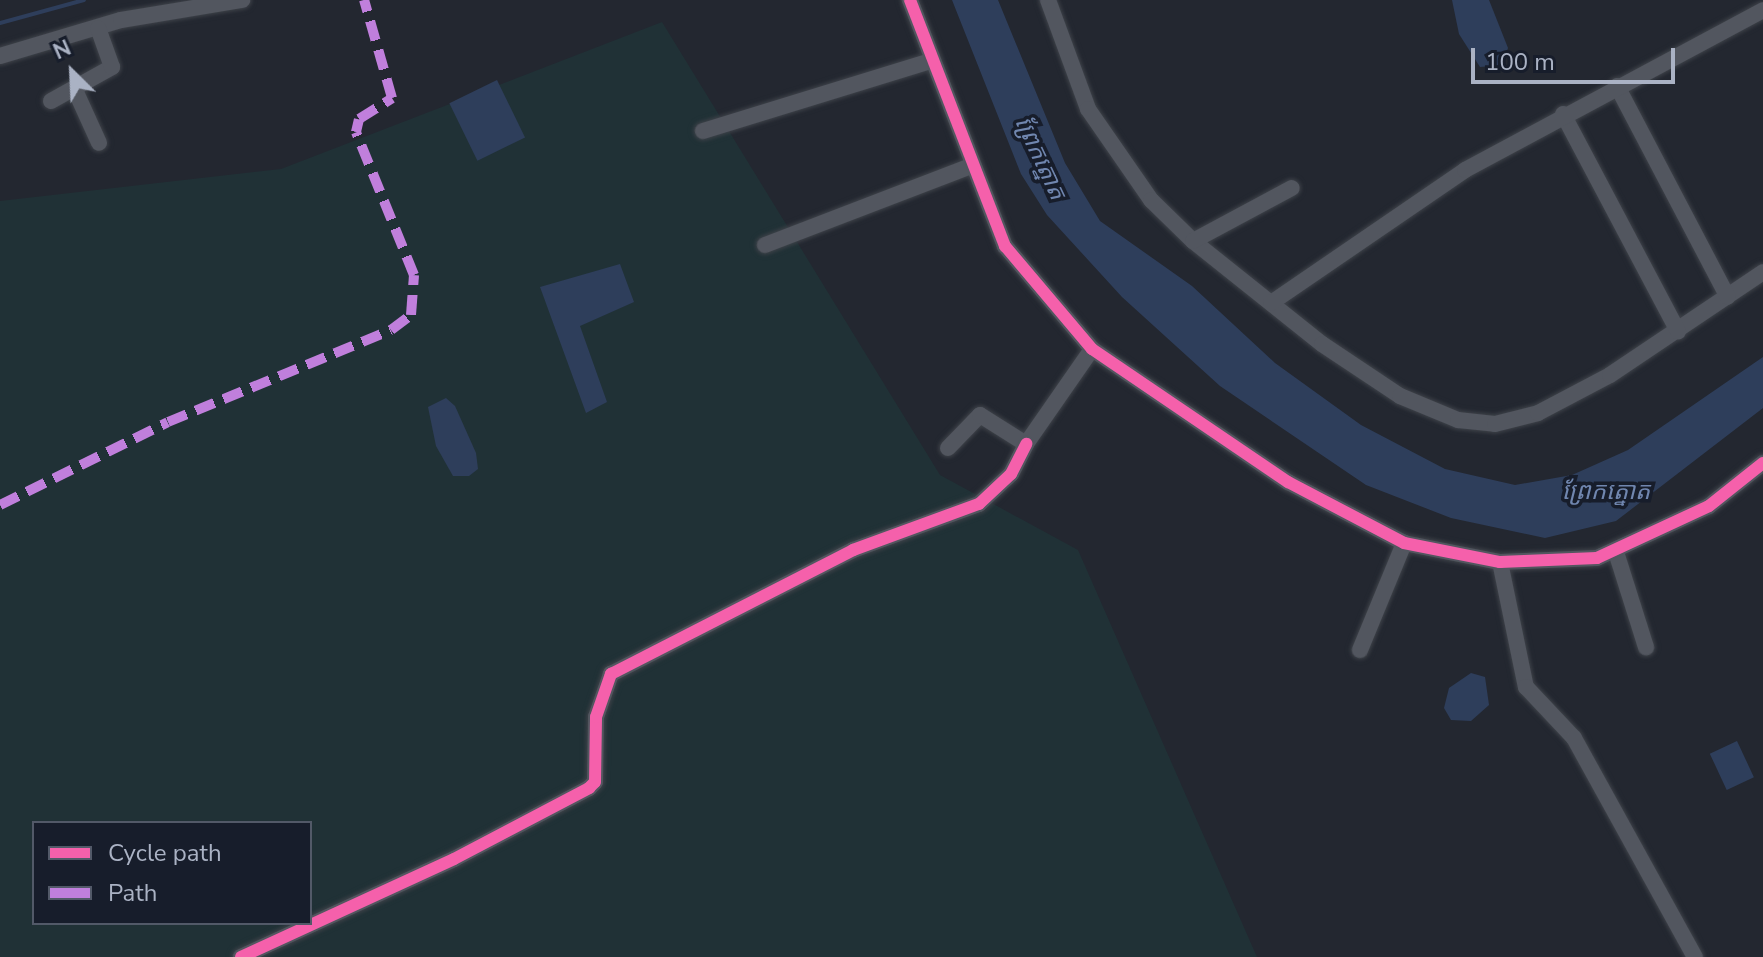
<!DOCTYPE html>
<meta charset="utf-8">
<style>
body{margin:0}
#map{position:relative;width:1763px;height:957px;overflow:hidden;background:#232730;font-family:"Nunito Sans","Noto Sans Khmer",sans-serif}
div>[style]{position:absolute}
.green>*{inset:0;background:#203136}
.water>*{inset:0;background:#2e3e5b;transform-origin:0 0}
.stream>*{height:4px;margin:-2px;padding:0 2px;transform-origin:2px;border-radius:2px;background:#2e3e5b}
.roads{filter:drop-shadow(0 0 2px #3e4249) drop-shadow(0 0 2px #3e4249)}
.minor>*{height:16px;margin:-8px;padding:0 8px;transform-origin:8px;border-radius:8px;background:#52565f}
.quiet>*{height:10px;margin-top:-5px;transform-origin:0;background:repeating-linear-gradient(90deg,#c07fdc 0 20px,transparent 0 30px)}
.cycleway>*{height:12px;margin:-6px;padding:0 6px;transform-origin:6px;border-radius:6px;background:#f560ab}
span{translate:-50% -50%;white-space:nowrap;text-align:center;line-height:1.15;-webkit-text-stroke:7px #171d2b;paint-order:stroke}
.water-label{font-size:24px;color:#7086af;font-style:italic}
.legend{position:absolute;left:32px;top:821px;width:280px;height:104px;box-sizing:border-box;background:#171d2b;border:2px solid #525968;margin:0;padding:10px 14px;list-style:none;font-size:24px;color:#aab2c4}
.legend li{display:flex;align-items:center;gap:16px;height:40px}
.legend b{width:40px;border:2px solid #525968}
.north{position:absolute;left:32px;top:32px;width:80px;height:80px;-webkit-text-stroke:6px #171d2b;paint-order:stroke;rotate:336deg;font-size:22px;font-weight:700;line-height:32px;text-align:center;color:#aab2c4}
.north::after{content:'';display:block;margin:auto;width:28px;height:36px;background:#aab2c4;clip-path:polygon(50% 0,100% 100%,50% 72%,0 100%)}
.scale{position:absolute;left:1471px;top:48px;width:204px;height:36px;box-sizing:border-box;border:4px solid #aab2c4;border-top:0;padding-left:10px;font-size:24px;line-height:28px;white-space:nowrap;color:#aab2c4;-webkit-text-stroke:6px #171d2b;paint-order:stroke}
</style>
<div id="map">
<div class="green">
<i style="clip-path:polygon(evenodd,662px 22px,940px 475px,1078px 550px,1257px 957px,0 957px,0 201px,281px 169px,662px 22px,34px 823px,310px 823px,310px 923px,34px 923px,34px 823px)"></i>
</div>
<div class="water">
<i style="clip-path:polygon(952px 0,998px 0,1065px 163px,1100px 221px,1192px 286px,1275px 363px,1361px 425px,1445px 469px,1515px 485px,1572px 475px,1628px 450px,1763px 357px,1763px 408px,1616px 521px,1545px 538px,1451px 518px,1366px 485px,1220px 386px,1122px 297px,1047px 215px,1021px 174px)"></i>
<i style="clip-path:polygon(1452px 0,1489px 0,1508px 48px,1502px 65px,1480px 67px,1459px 34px)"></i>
<i style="left:497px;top:80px;width:64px;height:53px;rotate:64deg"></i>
<i style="clip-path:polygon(620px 264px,634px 302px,580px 326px,607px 402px,586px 413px,540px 287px)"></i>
<i style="clip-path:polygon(446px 398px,455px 406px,476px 453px,478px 469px,469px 476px,453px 476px,436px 446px,428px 407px)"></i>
<i style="clip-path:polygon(1471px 673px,1485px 677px,1489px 705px,1471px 721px,1451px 720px,1444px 708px,1449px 688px)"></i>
<i style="left:1737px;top:741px;width:40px;height:30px;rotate:65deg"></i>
</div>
<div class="stream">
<i style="left:0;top:23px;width:87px;rotate:-15.3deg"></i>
</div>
<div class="roads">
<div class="minor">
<i style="left:910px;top:0;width:264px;rotate:68.9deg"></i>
<i style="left:1005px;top:246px;width:135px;rotate:49.8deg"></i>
<i style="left:1092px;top:349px;width:237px;rotate:34.2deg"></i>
<i style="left:1288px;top:482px;width:131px;rotate:27.7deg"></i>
<i style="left:1404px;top:543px;width:98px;rotate:11.2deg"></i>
<i style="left:1500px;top:562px;width:97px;rotate:-2.4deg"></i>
<i style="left:1597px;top:558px;width:123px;rotate:-24.9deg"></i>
<i style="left:1709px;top:506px;width:69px;rotate:-38.5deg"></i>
<i style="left:1048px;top:0;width:116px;rotate:69.8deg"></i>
<i style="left:1088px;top:109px;width:111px;rotate:55.3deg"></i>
<i style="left:1151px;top:200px;width:59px;rotate:44.3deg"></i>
<i style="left:1193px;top:241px;width:165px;rotate:38.6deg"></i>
<i style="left:1322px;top:344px;width:94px;rotate:33.7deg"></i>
<i style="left:1400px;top:396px;width:63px;rotate:22.5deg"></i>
<i style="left:1458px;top:420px;width:37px;rotate:6deg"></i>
<i style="left:1495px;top:424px;width:44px;rotate:-14.3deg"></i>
<i style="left:1538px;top:413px;width:81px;rotate:-27.8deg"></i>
<i style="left:1610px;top:375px;width:184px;rotate:-33.9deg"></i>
<i style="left:0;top:56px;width:126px;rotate:-16.6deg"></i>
<i style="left:121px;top:20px;width:123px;rotate:-9.4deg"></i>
<i style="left:1617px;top:86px;width:238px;rotate:62.3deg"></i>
<i style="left:75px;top:90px;width:58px;rotate:65.6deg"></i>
<i style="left:51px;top:101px;width:70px;rotate:-29.1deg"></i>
<i style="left:112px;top:67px;width:41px;rotate:-109.7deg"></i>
<i style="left:1563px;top:114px;width:246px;rotate:62.1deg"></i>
<i style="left:703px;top:131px;width:239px;rotate:-17.1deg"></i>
<i style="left:1193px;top:241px;width:112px;rotate:-28.2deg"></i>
<i style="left:765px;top:245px;width:221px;rotate:-21deg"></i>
<i style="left:1271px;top:303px;width:235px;rotate:-34.4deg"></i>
<i style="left:1465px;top:170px;width:338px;rotate:-28.2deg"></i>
<i style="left:948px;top:448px;width:46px;rotate:-45.9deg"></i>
<i style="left:980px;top:415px;width:54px;rotate:32.2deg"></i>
<i style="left:1026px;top:444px;width:116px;rotate:-55.2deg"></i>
<i style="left:1616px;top:552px;width:100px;rotate:72.5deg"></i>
<i style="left:1500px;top:562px;width:128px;rotate:78.3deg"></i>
<i style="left:1526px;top:687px;width:70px;rotate:46.7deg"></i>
<i style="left:1574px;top:738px;width:250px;rotate:61.1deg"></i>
<i style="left:1360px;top:650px;width:116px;rotate:-67.6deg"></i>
<i style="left:241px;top:957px;width:234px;rotate:-24.7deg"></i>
<i style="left:454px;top:859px;width:153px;rotate:-27.7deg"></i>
<i style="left:589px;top:788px;width:8px;rotate:-45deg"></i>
<i style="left:595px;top:782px;width:65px;rotate:-89.1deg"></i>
<i style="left:596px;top:717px;width:46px;rotate:-70.8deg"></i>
<i style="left:611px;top:674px;width:272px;rotate:-27.1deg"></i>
<i style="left:853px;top:550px;width:134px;rotate:-20.1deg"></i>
<i style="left:979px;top:504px;width:44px;rotate:-43.2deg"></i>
<i style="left:1011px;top:474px;width:34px;rotate:-63deg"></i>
</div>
</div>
<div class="quiet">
<i style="left:0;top:505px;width:187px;rotate:-26.3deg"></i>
<i style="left:168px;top:422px;width:241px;rotate:-22.4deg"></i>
<i style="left:391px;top:330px;width:25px;rotate:-37deg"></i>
<i style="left:411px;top:315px;width:40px;rotate:-85.7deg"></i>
<i style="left:414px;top:275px;width:154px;rotate:-112.1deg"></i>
<i style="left:356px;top:132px;width:13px;rotate:-77deg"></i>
<i style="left:359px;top:119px;width:39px;rotate:-32deg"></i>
<i style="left:392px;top:98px;width:102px;rotate:-105.9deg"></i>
</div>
<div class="cycleway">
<i style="left:910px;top:0;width:264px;rotate:68.9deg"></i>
<i style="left:1005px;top:246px;width:135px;rotate:49.8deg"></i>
<i style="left:1092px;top:349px;width:237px;rotate:34.2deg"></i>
<i style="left:1288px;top:482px;width:131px;rotate:27.7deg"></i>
<i style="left:1404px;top:543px;width:98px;rotate:11.2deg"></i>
<i style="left:1500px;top:562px;width:97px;rotate:-2.4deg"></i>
<i style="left:1597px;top:558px;width:123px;rotate:-24.9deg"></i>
<i style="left:1709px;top:506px;width:69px;rotate:-38.5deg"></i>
<i style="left:241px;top:957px;width:234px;rotate:-24.7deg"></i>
<i style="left:454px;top:859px;width:153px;rotate:-27.7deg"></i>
<i style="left:589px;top:788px;width:8px;rotate:-45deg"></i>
<i style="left:595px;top:782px;width:65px;rotate:-89.1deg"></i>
<i style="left:596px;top:717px;width:46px;rotate:-70.8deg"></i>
<i style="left:611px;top:674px;width:272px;rotate:-27.1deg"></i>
<i style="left:853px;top:550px;width:134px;rotate:-20.1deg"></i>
<i style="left:979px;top:504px;width:44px;rotate:-43.2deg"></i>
<i style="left:1011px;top:474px;width:34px;rotate:-63deg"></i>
</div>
<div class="water-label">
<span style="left:1040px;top:158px;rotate:65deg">ព្រែកត្នោត</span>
<span style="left:1606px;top:492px">ព្រែកត្នោត</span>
</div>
<ul class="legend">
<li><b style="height:10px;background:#f560ab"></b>Cycle path</li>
<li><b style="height:10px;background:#c07fdc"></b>Path</li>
</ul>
<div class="north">N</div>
<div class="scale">100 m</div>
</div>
